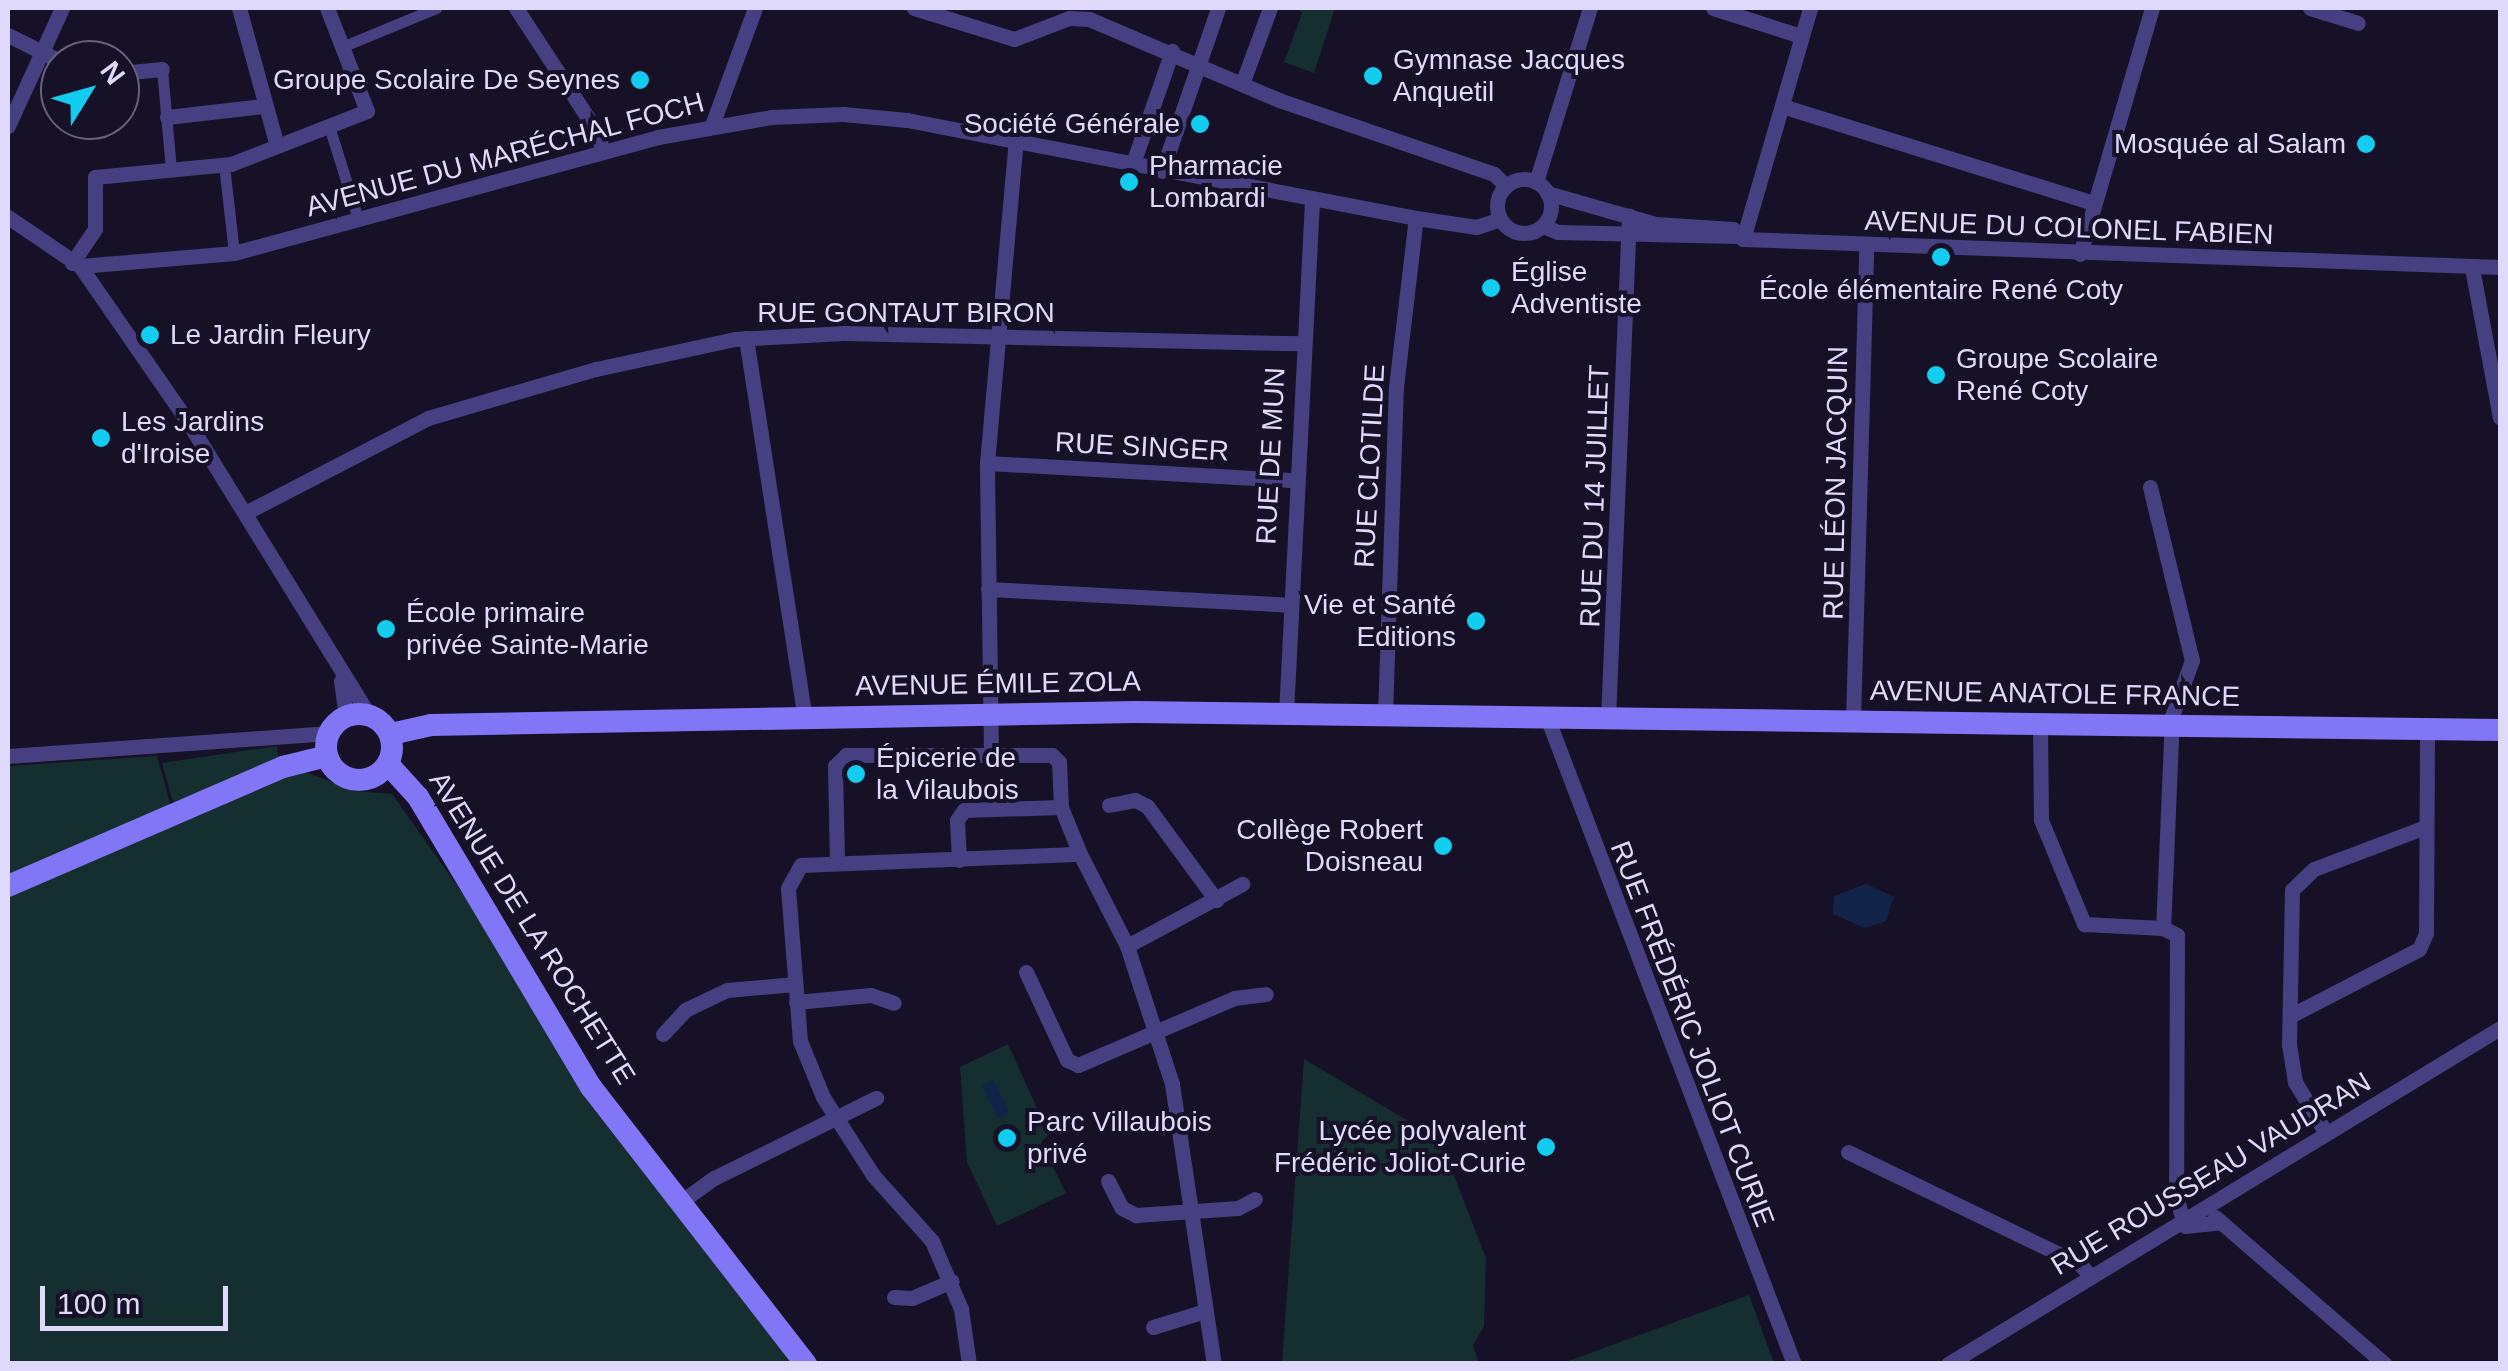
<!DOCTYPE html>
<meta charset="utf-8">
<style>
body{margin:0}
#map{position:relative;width:2508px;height:1371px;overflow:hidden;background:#161126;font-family:Arial,sans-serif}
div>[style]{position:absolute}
.green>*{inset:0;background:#152f30}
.water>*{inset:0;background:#122449;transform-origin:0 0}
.pedestrian>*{height:11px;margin:-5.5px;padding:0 5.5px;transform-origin:5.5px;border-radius:5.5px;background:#463f82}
.minor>*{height:15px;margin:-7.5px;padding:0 7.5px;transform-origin:7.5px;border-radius:7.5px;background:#463f82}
.minor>.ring{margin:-7.5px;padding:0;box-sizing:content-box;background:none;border:15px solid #463f82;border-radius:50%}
.secondary>*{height:22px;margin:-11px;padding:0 11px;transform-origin:11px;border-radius:11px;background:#8076f6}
.secondary>.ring{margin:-11px;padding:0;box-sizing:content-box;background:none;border:22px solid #8076f6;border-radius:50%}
.dots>*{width:28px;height:28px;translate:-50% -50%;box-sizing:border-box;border:5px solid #161126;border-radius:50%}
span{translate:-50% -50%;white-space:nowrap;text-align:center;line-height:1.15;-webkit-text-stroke:8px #161126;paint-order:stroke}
.poi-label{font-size:28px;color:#dfd9fc}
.left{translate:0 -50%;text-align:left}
.right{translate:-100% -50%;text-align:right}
.street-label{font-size:28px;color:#dfd9fc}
.frame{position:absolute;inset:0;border:10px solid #dfd9fc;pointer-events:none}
.north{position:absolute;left:40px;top:40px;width:100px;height:100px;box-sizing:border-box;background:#161126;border:2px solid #66617c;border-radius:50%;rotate:53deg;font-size:28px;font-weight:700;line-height:40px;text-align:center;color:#dfd9fc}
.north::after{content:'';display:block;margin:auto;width:35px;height:45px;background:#12cdef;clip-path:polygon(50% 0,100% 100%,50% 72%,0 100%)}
.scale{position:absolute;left:40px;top:1286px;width:188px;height:45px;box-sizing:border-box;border:5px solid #dfd9fc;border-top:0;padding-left:12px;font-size:30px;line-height:35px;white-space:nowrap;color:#dfd9fc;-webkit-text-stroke:8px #161126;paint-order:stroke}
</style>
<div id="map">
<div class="green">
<i style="clip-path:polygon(1297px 8px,1335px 8px,1314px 73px,1284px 62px,1302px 13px)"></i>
<i style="clip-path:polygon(277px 746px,279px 761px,173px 802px,162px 763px)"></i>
<i style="clip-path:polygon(157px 756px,176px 825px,303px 771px,355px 791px,392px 794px,796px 1363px,8px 1364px,8px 766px)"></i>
<i style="clip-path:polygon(1008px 1044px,1049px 1135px,1041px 1142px,1066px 1193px,997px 1226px,967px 1162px,960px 1067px)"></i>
<i style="clip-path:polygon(1304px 1059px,1440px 1140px,1486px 1258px,1484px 1326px,1473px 1345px,1479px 1363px,1282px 1363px)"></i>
<i style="clip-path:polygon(1749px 1295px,1774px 1363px,1563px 1363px)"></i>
</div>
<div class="water">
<i style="clip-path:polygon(1866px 884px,1894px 897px,1886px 921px,1865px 928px,1833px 914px,1834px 896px)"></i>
<i style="left:993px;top:1080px;width:37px;height:13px;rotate:63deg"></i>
</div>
<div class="pedestrian">
<i style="left:344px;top:46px;width:100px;rotate:-22.4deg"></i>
<i style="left:162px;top:69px;width:100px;rotate:84.9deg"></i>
<i style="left:329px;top:126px;width:94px;rotate:72.7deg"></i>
<i style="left:224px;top:165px;width:89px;rotate:83.5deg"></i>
</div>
<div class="minor">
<i style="left:239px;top:8px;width:143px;rotate:74.6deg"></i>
<i style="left:516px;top:8px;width:152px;rotate:56.8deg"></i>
<i style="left:599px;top:135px;width:17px;rotate:80deg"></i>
<i style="left:914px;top:8px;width:105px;rotate:17.2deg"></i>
<i style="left:1014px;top:39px;width:59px;rotate:-20.9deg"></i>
<i style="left:1069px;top:18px;width:20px;rotate:3deg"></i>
<i style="left:1089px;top:19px;width:207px;rotate:23.1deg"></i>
<i style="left:1279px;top:100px;width:227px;rotate:19deg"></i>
<i style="left:1494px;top:174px;width:17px;rotate:45deg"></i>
<i style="left:1713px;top:8px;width:92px;rotate:17.7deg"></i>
<i style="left:2310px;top:8px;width:50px;rotate:17.4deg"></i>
<i style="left:8px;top:35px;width:58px;rotate:26.6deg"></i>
<i style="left:120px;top:73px;width:42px;rotate:-5.4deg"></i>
<i style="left:1242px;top:84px;width:81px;rotate:-69.8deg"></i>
<i style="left:1782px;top:106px;width:327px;rotate:17.3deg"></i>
<i style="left:167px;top:117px;width:97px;rotate:-6.5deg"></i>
<i style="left:712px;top:125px;width:125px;rotate:-69.8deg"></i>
<i style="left:8px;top:126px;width:130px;rotate:-65.4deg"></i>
<i style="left:1132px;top:166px;width:122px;rotate:-70.8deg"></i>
<i style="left:1162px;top:171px;width:172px;rotate:-71deg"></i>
<i class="ring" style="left:1497px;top:179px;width:39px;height:39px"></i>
<i style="left:1536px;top:182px;width:182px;rotate:-72.8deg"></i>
<i style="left:1547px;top:193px;width:113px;rotate:15.9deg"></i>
<i style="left:1656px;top:224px;width:77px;rotate:3.7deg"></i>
<i style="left:1733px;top:229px;width:14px;rotate:45deg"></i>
<i style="left:1743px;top:239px;width:758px;rotate:2.12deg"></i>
<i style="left:8px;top:217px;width:87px;rotate:34.2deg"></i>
<i style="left:80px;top:266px;width:155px;rotate:-4.8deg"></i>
<i style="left:234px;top:253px;width:440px;rotate:-15.3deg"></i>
<i style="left:658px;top:137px;width:115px;rotate:-10deg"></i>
<i style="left:771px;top:117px;width:72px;rotate:-2.4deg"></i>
<i style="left:843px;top:114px;width:64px;rotate:5.4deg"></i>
<i style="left:907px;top:120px;width:518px;rotate:10.9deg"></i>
<i style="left:1416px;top:218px;width:61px;rotate:8.5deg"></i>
<i style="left:1476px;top:227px;width:25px;rotate:-18deg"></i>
<i style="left:1543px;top:226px;width:16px;rotate:22deg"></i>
<i style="left:1558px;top:232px;width:179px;rotate:1.3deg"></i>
<i style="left:1743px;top:239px;width:241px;rotate:-73.8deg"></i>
<i style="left:2080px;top:254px;width:256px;rotate:-73.7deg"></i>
<i style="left:72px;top:263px;width:41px;rotate:-55.9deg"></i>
<i style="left:95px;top:229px;width:52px;rotate:-90deg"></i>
<i style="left:95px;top:177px;width:137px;rotate:-5.5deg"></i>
<i style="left:231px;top:164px;width:146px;rotate:-21.3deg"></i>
<i style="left:367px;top:111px;width:110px;rotate:-111.2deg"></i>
<i style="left:80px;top:266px;width:190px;rotate:55.3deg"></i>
<i style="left:188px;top:422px;width:344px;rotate:58.3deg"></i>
<i style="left:2472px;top:268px;width:152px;rotate:79.4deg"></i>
<i style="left:746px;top:338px;width:384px;rotate:81.2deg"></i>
<i style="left:987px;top:463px;width:308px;rotate:3.2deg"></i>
<i style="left:2150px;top:487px;width:178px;rotate:76.4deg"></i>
<i style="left:2192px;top:660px;width:59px;rotate:109.7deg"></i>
<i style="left:2172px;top:716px;width:212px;rotate:92.4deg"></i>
<i style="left:2163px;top:928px;width:16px;rotate:27deg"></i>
<i style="left:2177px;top:935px;width:262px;rotate:90.2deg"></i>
<i style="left:2176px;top:1197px;width:30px;rotate:73deg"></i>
<i style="left:2185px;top:1226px;width:36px;rotate:-6deg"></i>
<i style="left:245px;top:513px;width:206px;rotate:-27.4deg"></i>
<i style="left:428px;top:418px;width:175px;rotate:-16.3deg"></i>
<i style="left:596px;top:369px;width:142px;rotate:-12.2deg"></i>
<i style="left:735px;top:339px;width:109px;rotate:-3.2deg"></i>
<i style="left:844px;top:333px;width:457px;rotate:1.3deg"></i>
<i style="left:988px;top:589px;width:302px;rotate:3deg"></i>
<i style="left:341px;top:681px;width:35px;rotate:82deg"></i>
<i style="left:1286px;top:714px;width:515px;rotate:-87.1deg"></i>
<i style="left:1385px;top:716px;width:329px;rotate:-88.1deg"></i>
<i style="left:1396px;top:387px;width:170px;rotate:-83.3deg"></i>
<i style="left:1608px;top:719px;width:504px;rotate:-87.61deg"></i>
<i style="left:1548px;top:720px;width:689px;rotate:69.09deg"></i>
<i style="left:1853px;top:722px;width:476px;rotate:-88.4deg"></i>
<i style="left:2040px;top:724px;width:96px;rotate:89.4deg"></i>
<i style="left:2041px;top:820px;width:113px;rotate:67.5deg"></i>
<i style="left:2084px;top:924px;width:79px;rotate:2.9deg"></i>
<i style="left:991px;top:755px;width:292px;rotate:-90.8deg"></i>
<i style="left:987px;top:463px;width:323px;rotate:-84.9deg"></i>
<i style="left:8px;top:756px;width:322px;rotate:-4.1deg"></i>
<i style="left:1109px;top:805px;width:26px;rotate:-11deg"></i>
<i style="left:1135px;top:800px;width:13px;rotate:27deg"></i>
<i style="left:1147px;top:806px;width:117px;rotate:53.7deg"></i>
<i style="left:959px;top:860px;width:40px;rotate:-92.9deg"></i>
<i style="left:957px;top:820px;width:12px;rotate:-55deg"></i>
<i style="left:964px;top:810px;width:97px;rotate:-1.8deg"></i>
<i style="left:837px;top:862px;width:96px;rotate:-91.2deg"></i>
<i style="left:835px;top:766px;width:16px;rotate:-45deg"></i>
<i style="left:846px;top:755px;width:206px"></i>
<i style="left:1052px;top:755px;width:10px;rotate:45deg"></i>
<i style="left:1059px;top:762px;width:45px;rotate:87.5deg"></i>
<i style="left:1061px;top:807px;width:51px;rotate:68deg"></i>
<i style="left:1127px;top:946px;width:131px;rotate:-28.3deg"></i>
<i style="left:1026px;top:972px;width:97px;rotate:65deg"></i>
<i style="left:1067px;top:1060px;width:12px;rotate:24deg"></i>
<i style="left:1078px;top:1065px;width:170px;rotate:-23.2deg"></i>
<i style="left:1234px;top:998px;width:32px;rotate:-7deg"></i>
<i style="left:796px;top:1002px;width:75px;rotate:-5.3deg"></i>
<i style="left:871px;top:995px;width:24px;rotate:19deg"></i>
<i style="left:2290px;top:1016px;width:145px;rotate:-27.4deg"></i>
<i style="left:2419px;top:949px;width:17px;rotate:-66deg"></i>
<i style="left:2426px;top:933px;width:204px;rotate:-89.7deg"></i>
<i style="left:663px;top:1034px;width:33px;rotate:-47deg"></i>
<i style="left:685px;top:1010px;width:47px;rotate:-25.5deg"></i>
<i style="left:727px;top:990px;width:68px;rotate:-5deg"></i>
<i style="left:2326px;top:1133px;width:60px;rotate:-121.3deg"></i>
<i style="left:2295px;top:1082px;width:37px;rotate:-99deg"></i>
<i style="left:2289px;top:1045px;width:155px;rotate:-88.9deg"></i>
<i style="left:2292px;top:890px;width:30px;rotate:-44deg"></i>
<i style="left:2314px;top:869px;width:119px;rotate:-20.7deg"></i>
<i style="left:1848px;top:1152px;width:258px;rotate:25.8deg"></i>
<i style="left:2080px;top:1264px;width:17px;rotate:50deg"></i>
<i style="left:1108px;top:1181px;width:30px;rotate:63deg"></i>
<i style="left:1122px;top:1208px;width:16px;rotate:27deg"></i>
<i style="left:1136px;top:1215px;width:102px;rotate:-3.9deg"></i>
<i style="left:1238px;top:1208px;width:19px;rotate:-28deg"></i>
<i style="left:682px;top:1201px;width:39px;rotate:-36deg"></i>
<i style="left:714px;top:1178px;width:181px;rotate:-26.3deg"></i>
<i style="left:2215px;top:1217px;width:225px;rotate:40.9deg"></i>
<i style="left:894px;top:1297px;width:18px;rotate:3deg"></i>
<i style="left:912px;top:1298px;width:43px;rotate:-23deg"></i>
<i style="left:1153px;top:1327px;width:54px;rotate:-17.1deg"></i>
<i style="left:969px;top:1364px;width:56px;rotate:-98.3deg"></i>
<i style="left:961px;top:1309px;width:74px;rotate:-113.1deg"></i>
<i style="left:932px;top:1241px;width:89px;rotate:-131.8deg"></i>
<i style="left:873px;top:1175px;width:93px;rotate:-122.7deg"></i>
<i style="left:823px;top:1097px;width:61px;rotate:-112.3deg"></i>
<i style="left:800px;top:1041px;width:153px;rotate:-94.5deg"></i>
<i style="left:788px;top:888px;width:26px;rotate:-61deg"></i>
<i style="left:801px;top:865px;width:279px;rotate:-2.3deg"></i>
<i style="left:1080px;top:854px;width:103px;rotate:62.9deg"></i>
<i style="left:1127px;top:946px;width:145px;rotate:71.9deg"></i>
<i style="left:1172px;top:1084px;width:283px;rotate:81.5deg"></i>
<i style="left:1948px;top:1364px;width:646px;rotate:-31.33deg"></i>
</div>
<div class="secondary">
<i class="ring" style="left:326px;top:714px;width:44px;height:44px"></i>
<i style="left:391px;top:734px;width:41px;rotate:-12.7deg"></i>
<i style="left:431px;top:725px;width:704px;rotate:-1.06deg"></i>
<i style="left:1135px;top:712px;width:1365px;rotate:0.76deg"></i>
<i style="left:388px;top:764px;width:45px;rotate:47.7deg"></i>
<i style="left:418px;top:797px;width:338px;rotate:59.2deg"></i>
<i style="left:591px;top:1087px;width:351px;rotate:52.2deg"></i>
<i style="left:8px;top:886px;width:300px;rotate:-23.4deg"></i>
<i style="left:283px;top:767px;width:45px;rotate:-14deg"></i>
</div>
<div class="dots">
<i style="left:1373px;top:76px;background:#12cdef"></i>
<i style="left:640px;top:80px;background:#12cdef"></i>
<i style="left:1200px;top:124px;background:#12cdef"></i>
<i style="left:2366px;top:144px;background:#12cdef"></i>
<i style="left:1129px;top:182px;background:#12cdef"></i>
<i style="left:1941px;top:257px;background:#12cdef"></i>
<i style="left:1491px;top:288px;background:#12cdef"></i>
<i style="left:150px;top:335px;background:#12cdef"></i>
<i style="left:1936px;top:375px;background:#12cdef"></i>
<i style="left:101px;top:438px;background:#12cdef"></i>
<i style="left:1476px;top:621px;background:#12cdef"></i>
<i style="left:386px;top:629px;background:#12cdef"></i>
<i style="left:856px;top:774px;background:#12cdef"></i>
<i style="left:1443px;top:846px;background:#12cdef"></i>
<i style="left:1007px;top:1138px;background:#12cdef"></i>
<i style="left:1546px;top:1147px;background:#12cdef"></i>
</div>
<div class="poi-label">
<span class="left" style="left:1393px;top:76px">Gymnase Jacques<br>Anquetil</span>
<span class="right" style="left:620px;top:80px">Groupe Scolaire De Seynes</span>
<span class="right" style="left:1180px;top:124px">Société Générale</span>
<span class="right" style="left:2346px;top:144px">Mosquée al Salam</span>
<span class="left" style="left:1149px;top:182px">Pharmacie<br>Lombardi</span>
<span class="left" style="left:1511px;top:288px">Église<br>Adventiste</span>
<span style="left:1941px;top:290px">École élémentaire René Coty</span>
<span class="left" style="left:170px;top:335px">Le Jardin Fleury</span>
<span class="left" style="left:1956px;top:375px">Groupe Scolaire<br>René Coty</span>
<span class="left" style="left:121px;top:438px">Les Jardins<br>d'Iroise</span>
<span class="right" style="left:1456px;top:621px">Vie et Santé<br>Editions</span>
<span class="left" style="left:406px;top:629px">École primaire<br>privée Sainte-Marie</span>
<span class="left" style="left:876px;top:774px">Épicerie de<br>la Vilaubois</span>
<span class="right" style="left:1423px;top:846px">Collège Robert<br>Doisneau</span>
<span class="left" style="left:1027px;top:1138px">Parc Villaubois<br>privé</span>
<span class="right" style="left:1526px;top:1147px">Lycée polyvalent<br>Frédéric Joliot-Curie</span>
</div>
<div class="street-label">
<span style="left:505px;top:155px;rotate:-15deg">AVENUE DU MARÉCHAL FOCH</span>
<span style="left:2069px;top:228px;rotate:2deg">AVENUE DU COLONEL FABIEN</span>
<span style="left:906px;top:313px">RUE GONTAUT BIRON</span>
<span style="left:1142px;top:447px;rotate:3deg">RUE SINGER</span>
<span style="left:1271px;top:456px;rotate:-87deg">RUE DE MUN</span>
<span style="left:1370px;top:466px;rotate:-87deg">RUE CLOTILDE</span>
<span style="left:1836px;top:483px;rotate:-89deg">RUE LÉON JACQUIN</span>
<span style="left:1595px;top:496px;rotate:-88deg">RUE DU 14 JUILLET</span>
<span style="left:998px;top:684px;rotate:-1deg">AVENUE ÉMILE ZOLA</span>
<span style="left:2055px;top:694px;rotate:1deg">AVENUE ANATOLE FRANCE</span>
<span style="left:532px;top:928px;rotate:58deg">AVENUE DE LA ROCHETTE</span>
<span style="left:1692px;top:1034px;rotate:69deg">RUE FRÉDÉRIC JOLIOT CURIE</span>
<span style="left:2211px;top:1174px;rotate:-31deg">RUE ROUSSEAU VAUDRAN</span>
</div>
<div class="frame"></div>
<div class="north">N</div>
<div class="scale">100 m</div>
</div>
